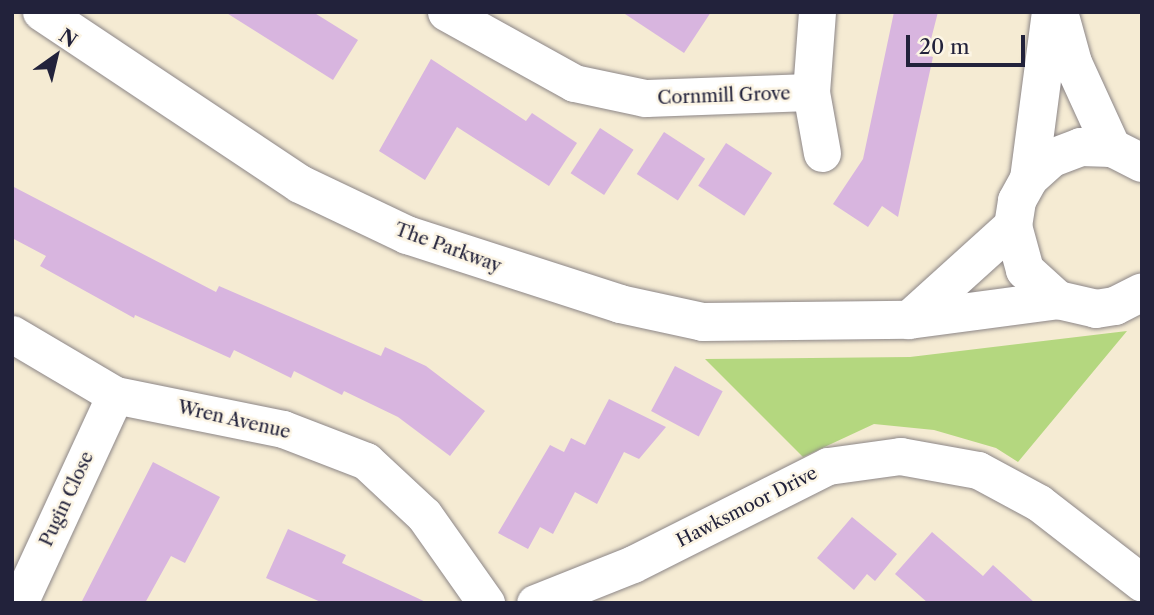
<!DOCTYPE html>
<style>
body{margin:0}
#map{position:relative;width:1154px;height:615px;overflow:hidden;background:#f5ebd3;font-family:"Libre Caslon Text",serif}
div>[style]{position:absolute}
.green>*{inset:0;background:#b4d77f}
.building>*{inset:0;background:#d8b5df;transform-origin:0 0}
.roads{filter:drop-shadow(0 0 2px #8c8687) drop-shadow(0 0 2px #8c8687)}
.minor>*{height:37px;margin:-18.5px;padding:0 18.5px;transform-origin:18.5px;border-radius:18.5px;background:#fff}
.tertiary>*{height:38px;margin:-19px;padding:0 19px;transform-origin:19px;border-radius:19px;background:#fff}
span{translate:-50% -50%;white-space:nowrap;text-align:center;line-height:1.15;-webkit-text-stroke:5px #fcf5e5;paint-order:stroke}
.street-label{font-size:18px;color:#22223b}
.frame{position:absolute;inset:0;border:14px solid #22223b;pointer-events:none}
.north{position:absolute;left:21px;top:21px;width:70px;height:70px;-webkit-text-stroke:5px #fcf5e5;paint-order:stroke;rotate:34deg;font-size:19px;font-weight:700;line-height:28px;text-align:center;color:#22223b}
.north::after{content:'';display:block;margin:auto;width:24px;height:32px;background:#22223b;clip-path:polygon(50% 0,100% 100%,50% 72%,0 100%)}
.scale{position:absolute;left:906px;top:35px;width:119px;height:32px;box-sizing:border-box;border:4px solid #22223b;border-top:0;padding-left:9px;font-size:21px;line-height:24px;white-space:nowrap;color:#22223b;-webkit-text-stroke:5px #fcf5e5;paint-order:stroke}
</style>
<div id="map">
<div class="green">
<i style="clip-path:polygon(1127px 331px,1018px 462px,996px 448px,934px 430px,874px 424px,803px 457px,705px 359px,910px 357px)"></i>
</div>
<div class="building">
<i style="clip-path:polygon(225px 12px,313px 12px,358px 40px,333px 80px)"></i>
<i style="clip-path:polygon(622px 12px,711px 12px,684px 53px)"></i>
<i style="clip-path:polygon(894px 12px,938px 12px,927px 55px,933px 57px,898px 217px,882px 206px,868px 227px,833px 204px,863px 159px)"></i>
<i style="clip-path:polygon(431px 59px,526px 121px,532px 113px,577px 143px,549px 186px,457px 127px,425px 180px,379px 151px)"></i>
<i style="left:600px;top:128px;width:40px;height:54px;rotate:33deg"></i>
<i style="left:664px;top:132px;width:49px;height:50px;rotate:33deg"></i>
<i style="left:726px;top:143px;width:55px;height:51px;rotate:33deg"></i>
<i style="clip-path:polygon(12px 186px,216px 292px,219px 286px,381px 356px,385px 347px,426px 366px,485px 411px,450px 456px,398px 417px,344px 391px,342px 395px,294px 371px,291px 378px,234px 350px,230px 358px,135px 315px,134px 318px,40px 266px,46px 256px,12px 238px)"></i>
<i style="left:675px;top:366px;width:54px;height:51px;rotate:28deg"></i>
<i style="clip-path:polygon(609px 399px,666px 427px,639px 459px,624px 452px,597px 504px,575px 492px,553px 534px,540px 527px,528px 549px,498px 533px,550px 445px,564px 452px,571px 438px,585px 445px)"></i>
<i style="clip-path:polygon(153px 462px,220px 497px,185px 563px,171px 556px,145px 603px,81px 603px)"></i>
<i style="clip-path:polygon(852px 517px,897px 554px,875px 581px,867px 574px,854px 590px,817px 558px)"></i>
<i style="clip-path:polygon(288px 529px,346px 555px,342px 563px,428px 603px,323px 603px,266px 578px)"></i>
<i style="clip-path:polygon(932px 532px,983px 576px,993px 565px,1035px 603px,928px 603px,895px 574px)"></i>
</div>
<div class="roads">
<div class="minor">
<i style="left:446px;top:12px;width:146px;rotate:29deg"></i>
<i style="left:574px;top:83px;width:73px;rotate:11.9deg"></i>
<i style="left:645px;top:98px;width:166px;rotate:-2.1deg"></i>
<i style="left:817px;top:12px;width:80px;rotate:94.3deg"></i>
<i style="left:811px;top:92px;width:62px;rotate:79.8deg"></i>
<i style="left:12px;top:334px;width:120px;rotate:30.6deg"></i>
<i style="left:115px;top:395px;width:171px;rotate:11.4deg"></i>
<i style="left:283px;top:429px;width:89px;rotate:21.1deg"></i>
<i style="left:366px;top:461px;width:79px;rotate:43deg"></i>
<i style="left:424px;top:515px;width:108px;rotate:54.8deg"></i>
<i style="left:19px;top:603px;width:229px;rotate:-65.2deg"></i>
<i style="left:535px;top:603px;width:105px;rotate:-21.7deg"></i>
<i style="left:633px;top:564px;width:218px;rotate:-26.7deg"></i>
<i style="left:828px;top:466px;width:73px;rotate:-7.9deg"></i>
<i style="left:900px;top:456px;width:79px;rotate:10.2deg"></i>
<i style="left:978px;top:470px;width:69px;rotate:28.4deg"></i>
<i style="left:1039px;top:503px;width:130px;rotate:37.8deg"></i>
</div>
<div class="tertiary">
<i style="left:42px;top:12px;width:310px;rotate:33.7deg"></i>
<i style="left:300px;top:184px;width:119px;rotate:25.5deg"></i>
<i style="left:407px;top:235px;width:224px;rotate:17.9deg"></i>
<i style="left:620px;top:304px;width:85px;rotate:12.2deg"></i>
<i style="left:703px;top:322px;width:206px;rotate:-0.6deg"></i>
<i style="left:909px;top:320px;width:150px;rotate:-7.6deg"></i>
<i style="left:1059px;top:12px;width:53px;rotate:74.6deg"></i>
<i style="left:1073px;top:63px;width:94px;rotate:65.4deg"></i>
<i style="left:1142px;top:163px;width:34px;rotate:-153deg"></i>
<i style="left:1112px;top:148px;width:31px;rotate:-178deg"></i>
<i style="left:1081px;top:147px;width:31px;rotate:159deg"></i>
<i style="left:1052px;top:158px;width:31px;rotate:138deg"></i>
<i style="left:1029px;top:179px;width:25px;rotate:119deg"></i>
<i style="left:1017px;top:201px;width:25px;rotate:99deg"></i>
<i style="left:1013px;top:226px;width:46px;rotate:74.7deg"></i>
<i style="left:1025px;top:270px;width:45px;rotate:42.3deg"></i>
<i style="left:1058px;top:300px;width:39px;rotate:13deg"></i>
<i style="left:1096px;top:309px;width:19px;rotate:-9deg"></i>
<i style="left:1115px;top:306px;width:30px;rotate:-27deg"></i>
<i style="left:1029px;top:179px;width:168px;rotate:-82.5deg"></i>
<i style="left:909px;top:320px;width:140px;rotate:-42.1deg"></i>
</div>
</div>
<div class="street-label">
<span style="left:724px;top:96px;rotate:-2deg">Cornmill Grove</span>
<span style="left:448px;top:248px;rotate:20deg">The Parkway</span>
<span style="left:234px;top:420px;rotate:13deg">Wren Avenue</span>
<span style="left:67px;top:499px;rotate:-65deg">Pugin Close</span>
<span style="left:747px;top:507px;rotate:-27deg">Hawksmoor Drive</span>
</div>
<div class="frame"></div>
<div class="north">N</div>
<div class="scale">20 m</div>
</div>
